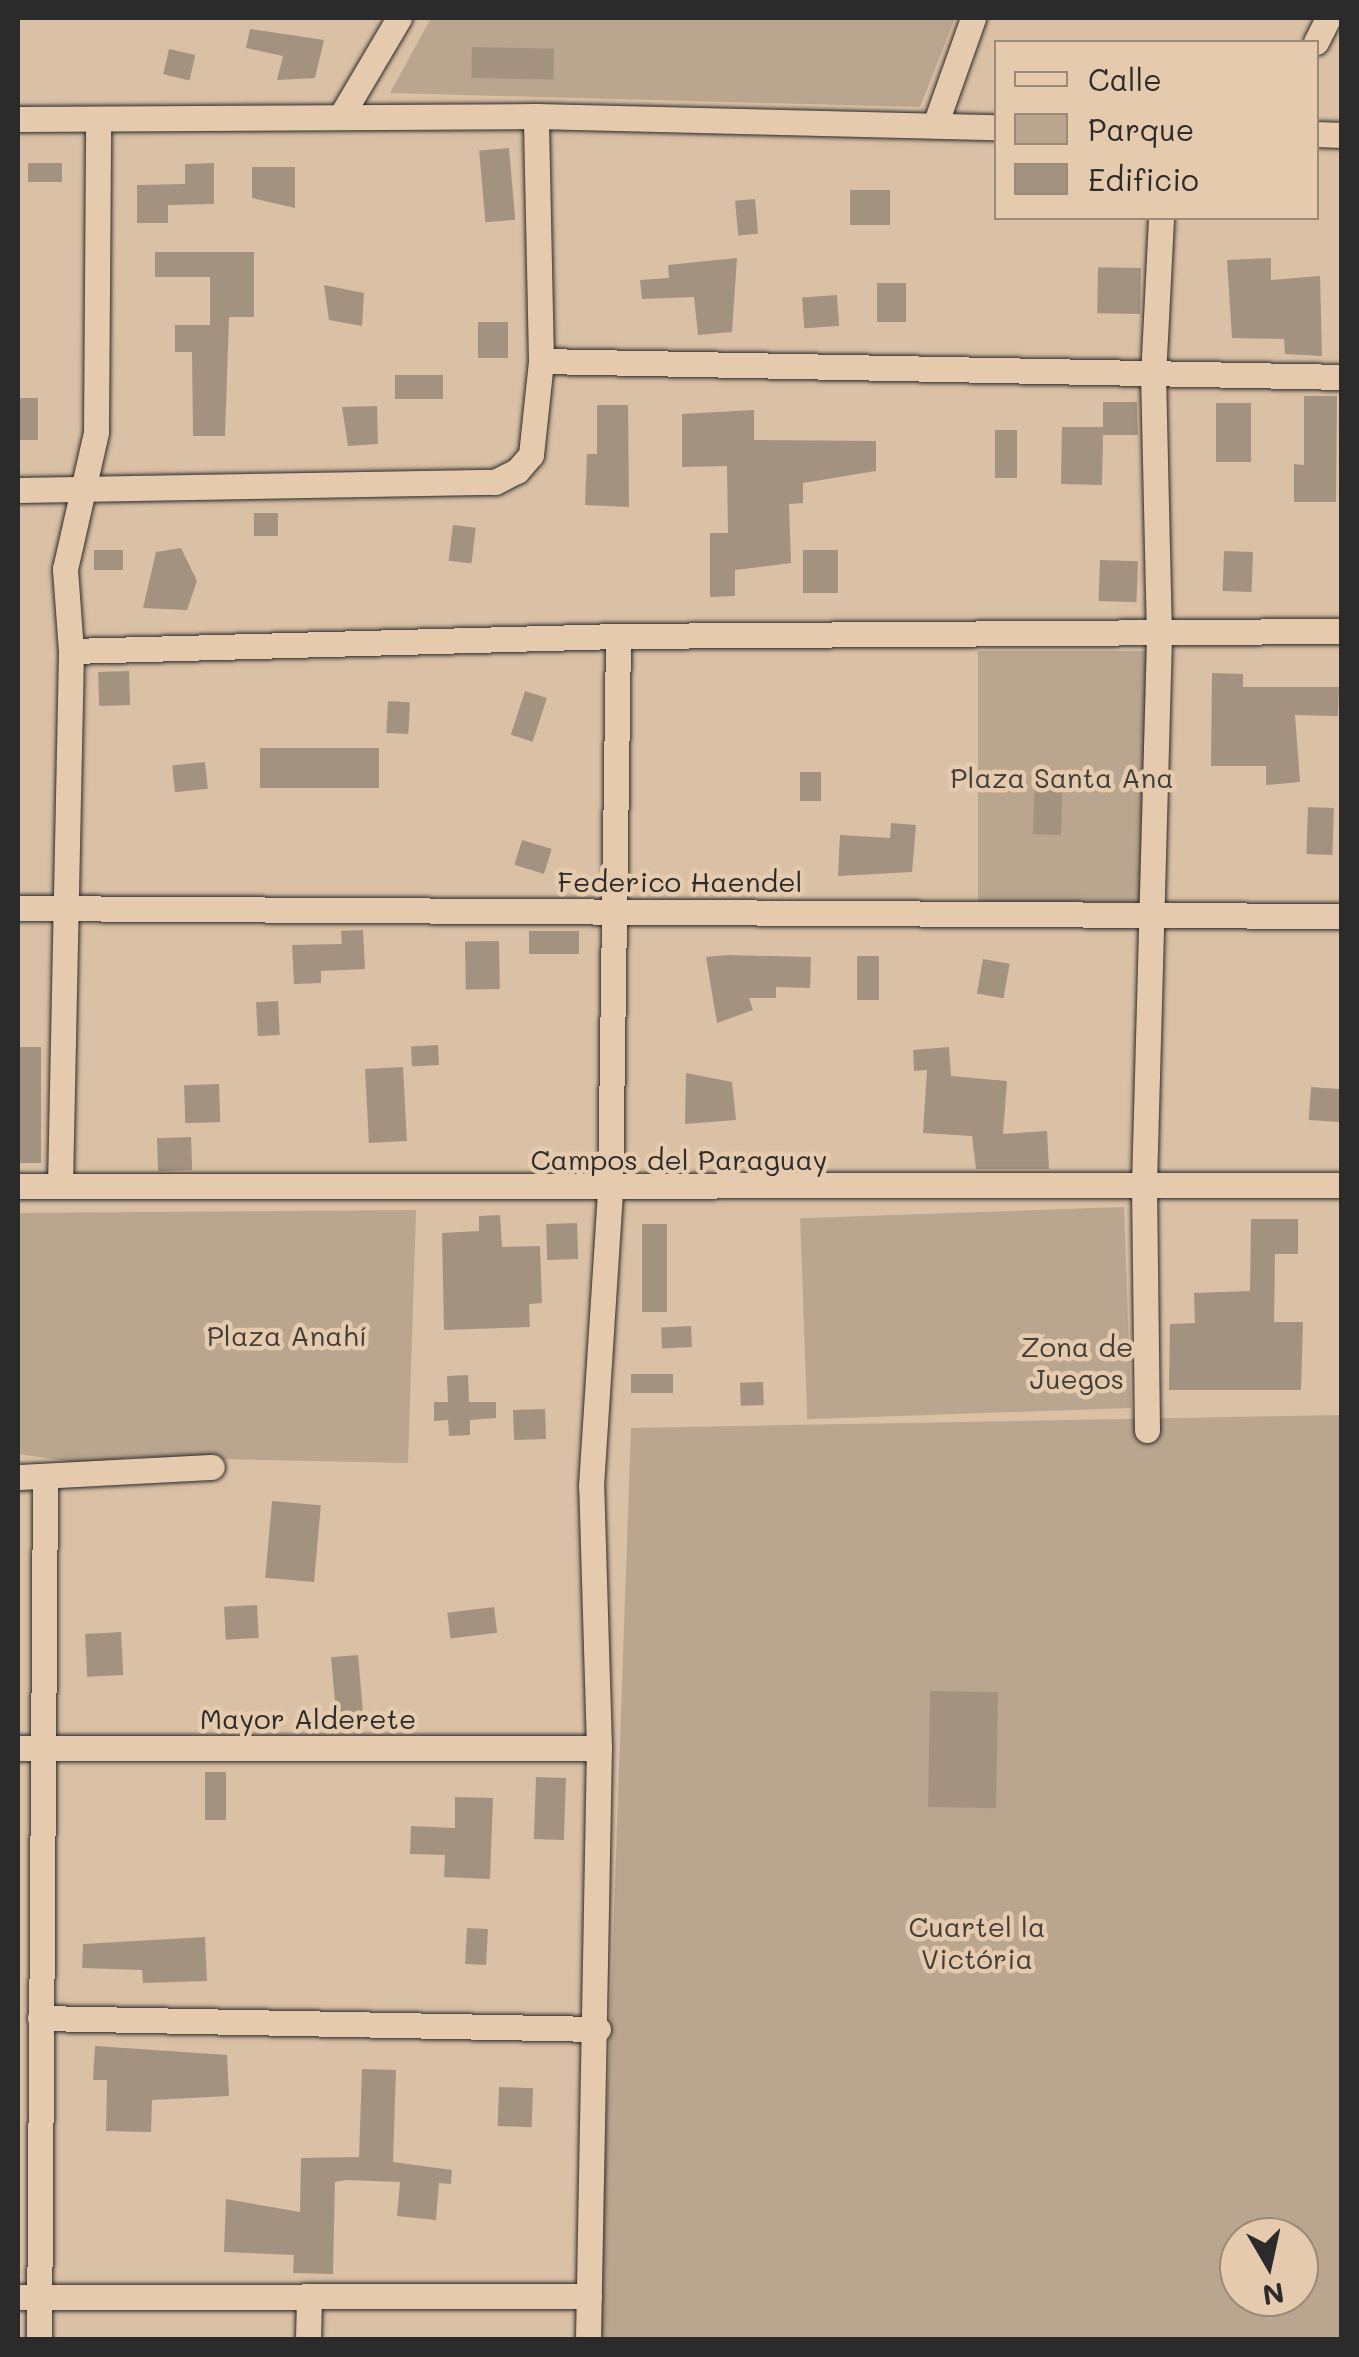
<!DOCTYPE html>
<meta charset="utf-8">
<style>
body{margin:0}
#map{position:relative;width:1359px;height:2357px;overflow:hidden;background:#dac0a5;font-family:Mali,sans-serif}
div>[style]{position:absolute}
.green>*{inset:0;background:#baa58f;transform-origin:0 0}
.building>*{inset:0;background:#a49280;transform-origin:0 0}
.roads{filter:drop-shadow(0 0 2px #2b2b2b) drop-shadow(0 0 2px #2b2b2b)}
.minor>*{height:25px;margin:-12.5px;padding:0 12.5px;transform-origin:12.5px;border-radius:12.5px;background:#e5caad}
span{translate:-50% -50%;white-space:nowrap;text-align:center;line-height:1.15;-webkit-text-stroke:9px #e5caad;paint-order:stroke}
.park-label{font-size:28px;color:#403d3a}
.street-label{font-size:28px;color:#2b2b2b}
.frame{position:absolute;inset:0;border:20px solid #2b2b2b;pointer-events:none}
.legend{position:absolute;left:994px;top:40px;width:325px;height:180px;box-sizing:border-box;background:#e5caad;border:2px solid #9b8a79;margin:0;padding:12px 18px;list-style:none;font-size:30px;color:#2b2b2b}
.legend li{display:flex;align-items:center;gap:20px;height:50px}
.legend b{width:50px;border:2px solid #9b8a79}
.north{position:absolute;left:1219px;top:2217px;width:100px;height:100px;box-sizing:border-box;background:#e5caad;border:2px solid #9b8a79;border-radius:50%;rotate:171deg;font-size:28px;font-weight:700;line-height:40px;text-align:center;color:#2b2b2b}
.north::after{content:'';display:block;margin:auto;width:35px;height:45px;background:#2b2b2b;clip-path:polygon(50% 0,100% 100%,50% 72%,0 100%)}
</style>
<div id="map">
<div class="green">
<i style="clip-path:polygon(431px 18px,955px 18px,920px 107px,390px 93px)"></i>
<i style="left:978px;top:651px;width:170px;height:251px"></i>
<i style="left:1124px;top:1207px;width:201px;height:324px;rotate:88deg"></i>
<i style="clip-path:polygon(416px 1210px,408px 1463px,128px 1457px,95px 1465px,18px 1454px,18px 1213px)"></i>
<i style="clip-path:polygon(evenodd,1341px 1415px,1341px 2339px,599px 2340px,631px 1428px,1341px 1415px,1239px 2237px,1299px 2237px,1299px 2297px,1239px 2297px,1239px 2237px)"></i>
</div>
<div class="building">
<i style="clip-path:polygon(250px 29px,324px 40px,315px 78px,277px 80px,283px 56px,246px 48px)"></i>
<i style="left:472px;top:47px;width:82px;height:31px;rotate:1deg"></i>
<i style="left:169px;top:49px;width:27px;height:26px;rotate:13deg"></i>
<i style="left:509px;top:148px;width:72px;height:30px;rotate:85deg"></i>
<i style="left:28px;top:163px;width:34px;height:19px"></i>
<i style="clip-path:polygon(214px 163px,214px 204px,168px 205px,168px 223px,137px 223px,137px 185px,185px 184px,185px 164px)"></i>
<i style="clip-path:polygon(252px 167px,295px 167px,295px 208px,252px 198px)"></i>
<i style="left:850px;top:190px;width:40px;height:35px"></i>
<i style="left:755px;top:199px;width:35px;height:20px;rotate:85deg"></i>
<i style="clip-path:polygon(155px 252px,254px 252px,254px 317px,229px 317px,225px 436px,193px 436px,192px 352px,175px 352px,175px 325px,210px 325px,210px 277px,155px 277px)"></i>
<i style="clip-path:polygon(737px 258px,732px 332px,698px 335px,694px 297px,642px 299px,640px 280px,669px 278px,668px 265px)"></i>
<i style="clip-path:polygon(1271px 258px,1271px 280px,1320px 276px,1322px 356px,1285px 354px,1284px 339px,1232px 338px,1227px 260px)"></i>
<i style="left:1141px;top:268px;width:46px;height:43px;rotate:91deg"></i>
<i style="left:877px;top:283px;width:29px;height:39px"></i>
<i style="clip-path:polygon(324px 285px,364px 293px,362px 326px,329px 320px)"></i>
<i style="left:837px;top:295px;width:31px;height:35px;rotate:86deg"></i>
<i style="left:478px;top:322px;width:30px;height:36px"></i>
<i style="left:395px;top:375px;width:48px;height:24px"></i>
<i style="clip-path:polygon(1304px 396px,1337px 396px,1336px 502px,1294px 502px,1294px 464px,1304px 465px)"></i>
<i style="left:38px;top:398px;width:42px;height:20px;rotate:90deg"></i>
<i style="clip-path:polygon(1103px 402px,1137px 402px,1138px 435px,1103px 435px,1102px 485px,1061px 484px,1062px 427px,1103px 427px)"></i>
<i style="left:1216px;top:403px;width:35px;height:59px"></i>
<i style="clip-path:polygon(597px 405px,628px 405px,629px 507px,585px 505px,587px 454px,597px 454px)"></i>
<i style="clip-path:polygon(377px 406px,378px 444px,348px 446px,342px 407px)"></i>
<i style="clip-path:polygon(754px 410px,754px 440px,876px 441px,876px 471px,803px 483px,803px 503px,789px 504px,791px 563px,735px 570px,735px 596px,710px 597px,710px 533px,728px 533px,727px 466px,682px 467px,682px 414px)"></i>
<i style="left:995px;top:430px;width:22px;height:48px"></i>
<i style="left:254px;top:513px;width:24px;height:23px"></i>
<i style="left:453px;top:525px;width:23px;height:36px;rotate:7deg"></i>
<i style="clip-path:polygon(181px 548px,197px 581px,187px 610px,143px 608px,156px 552px)"></i>
<i style="left:123px;top:550px;width:20px;height:29px;rotate:90deg"></i>
<i style="left:838px;top:550px;width:43px;height:35px;rotate:90deg"></i>
<i style="left:1224px;top:551px;width:29px;height:40px;rotate:2deg"></i>
<i style="left:1100px;top:560px;width:38px;height:41px;rotate:2deg"></i>
<i style="left:129px;top:671px;width:34px;height:31px;rotate:88deg"></i>
<i style="clip-path:polygon(1212px 673px,1243px 674px,1243px 687px,1339px 687px,1338px 716px,1295px 715px,1300px 782px,1266px 785px,1266px 766px,1211px 766px)"></i>
<i style="left:525px;top:691px;width:23px;height:46px;rotate:18deg"></i>
<i style="left:388px;top:701px;width:22px;height:32px;rotate:3deg"></i>
<i style="left:379px;top:748px;width:40px;height:119px;rotate:90deg"></i>
<i style="left:205px;top:762px;width:27px;height:33px;rotate:84deg"></i>
<i style="left:800px;top:772px;width:21px;height:29px"></i>
<i style="left:1035px;top:773px;width:28px;height:61px;rotate:2deg"></i>
<i style="left:1308px;top:807px;width:26px;height:47px;rotate:2deg"></i>
<i style="clip-path:polygon(891px 823px,916px 825px,912px 872px,838px 876px,840px 835px,890px 838px)"></i>
<i style="left:522px;top:840px;width:31px;height:26px;rotate:17deg"></i>
<i style="clip-path:polygon(363px 930px,365px 969px,321px 971px,321px 983px,294px 984px,292px 945px,342px 944px,341px 931px)"></i>
<i style="left:579px;top:931px;width:23px;height:50px;rotate:90deg"></i>
<i style="left:499px;top:941px;width:48px;height:34px;rotate:89deg"></i>
<i style="clip-path:polygon(727px 955px,811px 957px,810px 988px,776px 987px,776px 998px,749px 998px,753px 1010px,717px 1023px,706px 957px)"></i>
<i style="left:857px;top:956px;width:22px;height:44px"></i>
<i style="left:983px;top:959px;width:27px;height:35px;rotate:10deg"></i>
<i style="left:278px;top:1001px;width:34px;height:22px;rotate:87deg"></i>
<i style="left:438px;top:1045px;width:20px;height:27px;rotate:87deg"></i>
<i style="left:18px;top:1047px;width:23px;height:116px"></i>
<i style="clip-path:polygon(949px 1047px,951px 1076px,1007px 1081px,1003px 1134px,1047px 1131px,1049px 1169px,976px 1169px,972px 1136px,923px 1133px,927px 1070px,914px 1071px,913px 1050px)"></i>
<i style="left:403px;top:1067px;width:74px;height:38px;rotate:87deg"></i>
<i style="clip-path:polygon(686px 1073px,732px 1082px,736px 1120px,685px 1124px)"></i>
<i style="left:219px;top:1084px;width:38px;height:35px;rotate:88deg"></i>
<i style="left:1311px;top:1087px;width:31px;height:33px;rotate:4deg"></i>
<i style="left:191px;top:1137px;width:33px;height:34px;rotate:88deg"></i>
<i style="clip-path:polygon(500px 1215px,502px 1247px,540px 1246px,542px 1303px,529px 1304px,530px 1327px,444px 1330px,442px 1233px,479px 1231px,479px 1216px)"></i>
<i style="clip-path:polygon(1251px 1219px,1298px 1219px,1298px 1254px,1275px 1254px,1274px 1322px,1303px 1322px,1301px 1390px,1169px 1390px,1170px 1324px,1195px 1323px,1194px 1293px,1250px 1291px)"></i>
<i style="left:577px;top:1223px;width:36px;height:31px;rotate:88deg"></i>
<i style="left:642px;top:1224px;width:25px;height:88px"></i>
<i style="left:691px;top:1326px;width:21px;height:30px;rotate:87deg"></i>
<i style="left:673px;top:1374px;width:19px;height:42px;rotate:90deg"></i>
<i style="clip-path:polygon(468px 1375px,469px 1402px,496px 1402px,496px 1418px,470px 1420px,470px 1435px,449px 1436px,448px 1420px,434px 1421px,434px 1402px,448px 1402px,447px 1376px)"></i>
<i style="left:763px;top:1382px;width:23px;height:23px;rotate:88deg"></i>
<i style="left:545px;top:1409px;width:30px;height:32px;rotate:88deg"></i>
<i style="left:272px;top:1501px;width:49px;height:77px;rotate:5deg"></i>
<i style="left:257px;top:1605px;width:33px;height:33px;rotate:87deg"></i>
<i style="left:494px;top:1607px;width:26px;height:47px;rotate:83deg"></i>
<i style="left:121px;top:1632px;width:43px;height:36px;rotate:87deg"></i>
<i style="left:358px;top:1655px;width:62px;height:27px;rotate:85deg"></i>
<i style="left:930px;top:1691px;width:68px;height:116px;rotate:1deg"></i>
<i style="left:205px;top:1772px;width:21px;height:48px"></i>
<i style="left:536px;top:1777px;width:30px;height:62px;rotate:2deg"></i>
<i style="clip-path:polygon(455px 1797px,493px 1798px,490px 1879px,444px 1877px,445px 1855px,410px 1854px,411px 1826px,455px 1828px)"></i>
<i style="left:467px;top:1928px;width:21px;height:36px;rotate:3deg"></i>
<i style="clip-path:polygon(205px 1937px,207px 1981px,143px 1983px,142px 1970px,82px 1968px,83px 1944px)"></i>
<i style="clip-path:polygon(95px 2046px,227px 2055px,229px 2096px,152px 2100px,151px 2132px,106px 2131px,107px 2080px,93px 2080px)"></i>
<i style="clip-path:polygon(362px 2069px,396px 2070px,393px 2162px,452px 2170px,451px 2184px,439px 2183px,436px 2220px,397px 2216px,400px 2182px,346px 2180px,335px 2182px,333px 2274px,293px 2273px,294px 2255px,224px 2252px,226px 2199px,300px 2212px,301px 2158px,359px 2157px)"></i>
<i style="left:499px;top:2087px;width:34px;height:39px;rotate:2deg"></i>
</div>
<div class="roads">
<div class="minor">
<i style="left:1316px;top:42px;width:27px;rotate:-63deg"></i>
<i style="left:341px;top:116px;width:114px;rotate:-59.4deg"></i>
<i style="left:18px;top:119px;width:518px;rotate:-0.33deg"></i>
<i style="left:536px;top:116px;width:460px;rotate:1.4deg"></i>
<i style="left:935px;top:125px;width:114px;rotate:-70.4deg"></i>
<i style="left:1316px;top:134px;width:26px;rotate:2deg"></i>
<i style="left:541px;top:361px;width:801px;rotate:1.14deg"></i>
<i style="left:18px;top:490px;width:477px;rotate:-1deg"></i>
<i style="left:495px;top:482px;width:25px;rotate:-27deg"></i>
<i style="left:517px;top:471px;width:21px;rotate:-49deg"></i>
<i style="left:531px;top:455px;width:95px;rotate:-83.9deg"></i>
<i style="left:541px;top:361px;width:245px;rotate:-91.2deg"></i>
<i style="left:71px;top:651px;width:547px;rotate:-1.57deg"></i>
<i style="left:618px;top:636px;width:724px;rotate:-0.4deg"></i>
<i style="left:18px;top:908px;width:1324px;rotate:0.35deg"></i>
<i style="left:18px;top:1186px;width:1324px;rotate:-0.04deg"></i>
<i style="left:60px;top:1186px;width:535px;rotate:-88.82deg"></i>
<i style="left:71px;top:651px;width:82px;rotate:-94.2deg"></i>
<i style="left:65px;top:569px;width:140px;rotate:-77.2deg"></i>
<i style="left:96px;top:432px;width:313px;rotate:-89.6deg"></i>
<i style="left:1147px;top:1430px;width:245px;rotate:-90.7deg"></i>
<i style="left:1144px;top:1185px;width:548px;rotate:-88.43deg"></i>
<i style="left:1159px;top:637px;width:260px;rotate:-91.3deg"></i>
<i style="left:1153px;top:377px;width:159px;rotate:-87.1deg"></i>
<i style="left:18px;top:1477px;width:194px;rotate:-3deg"></i>
<i style="left:18px;top:1748px;width:581px"></i>
<i style="left:40px;top:2018px;width:558px;rotate:1.13deg"></i>
<i style="left:18px;top:2297px;width:571px;rotate:-0.1deg"></i>
<i style="left:39px;top:2340px;width:863px;rotate:-89.6deg"></i>
<i style="left:308px;top:2340px;width:41px;rotate:-88.6deg"></i>
<i style="left:588px;top:2340px;width:592px;rotate:-88.94deg"></i>
<i style="left:599px;top:1748px;width:262px;rotate:-91.7deg"></i>
<i style="left:591px;top:1486px;width:297px;rotate:-86.3deg"></i>
<i style="left:610px;top:1190px;width:554px;rotate:-89.17deg"></i>
</div>
</div>
<div class="park-label">
<span style="left:1062px;top:777px">Plaza Santa Ana</span>
<span style="left:287px;top:1335px">Plaza Anahí</span>
<span style="left:1077px;top:1362px">Zona de<br>Juegos</span>
<span style="left:977px;top:1942px">Cuartel la<br>Victória</span>
</div>
<div class="street-label">
<span style="left:680px;top:881px">Federico Haendel</span>
<span style="left:679px;top:1159px">Campos del Paraguay</span>
<span style="left:308px;top:1718px">Mayor Alderete</span>
</div>
<div class="frame"></div>
<ul class="legend">
<li><b style="height:12px;background:#e5caad"></b>Calle</li>
<li><b style="height:28px;background:#baa58f"></b>Parque</li>
<li><b style="height:28px;background:#a49280"></b>Edificio</li>
</ul>
<div class="north">N</div>
</div>
